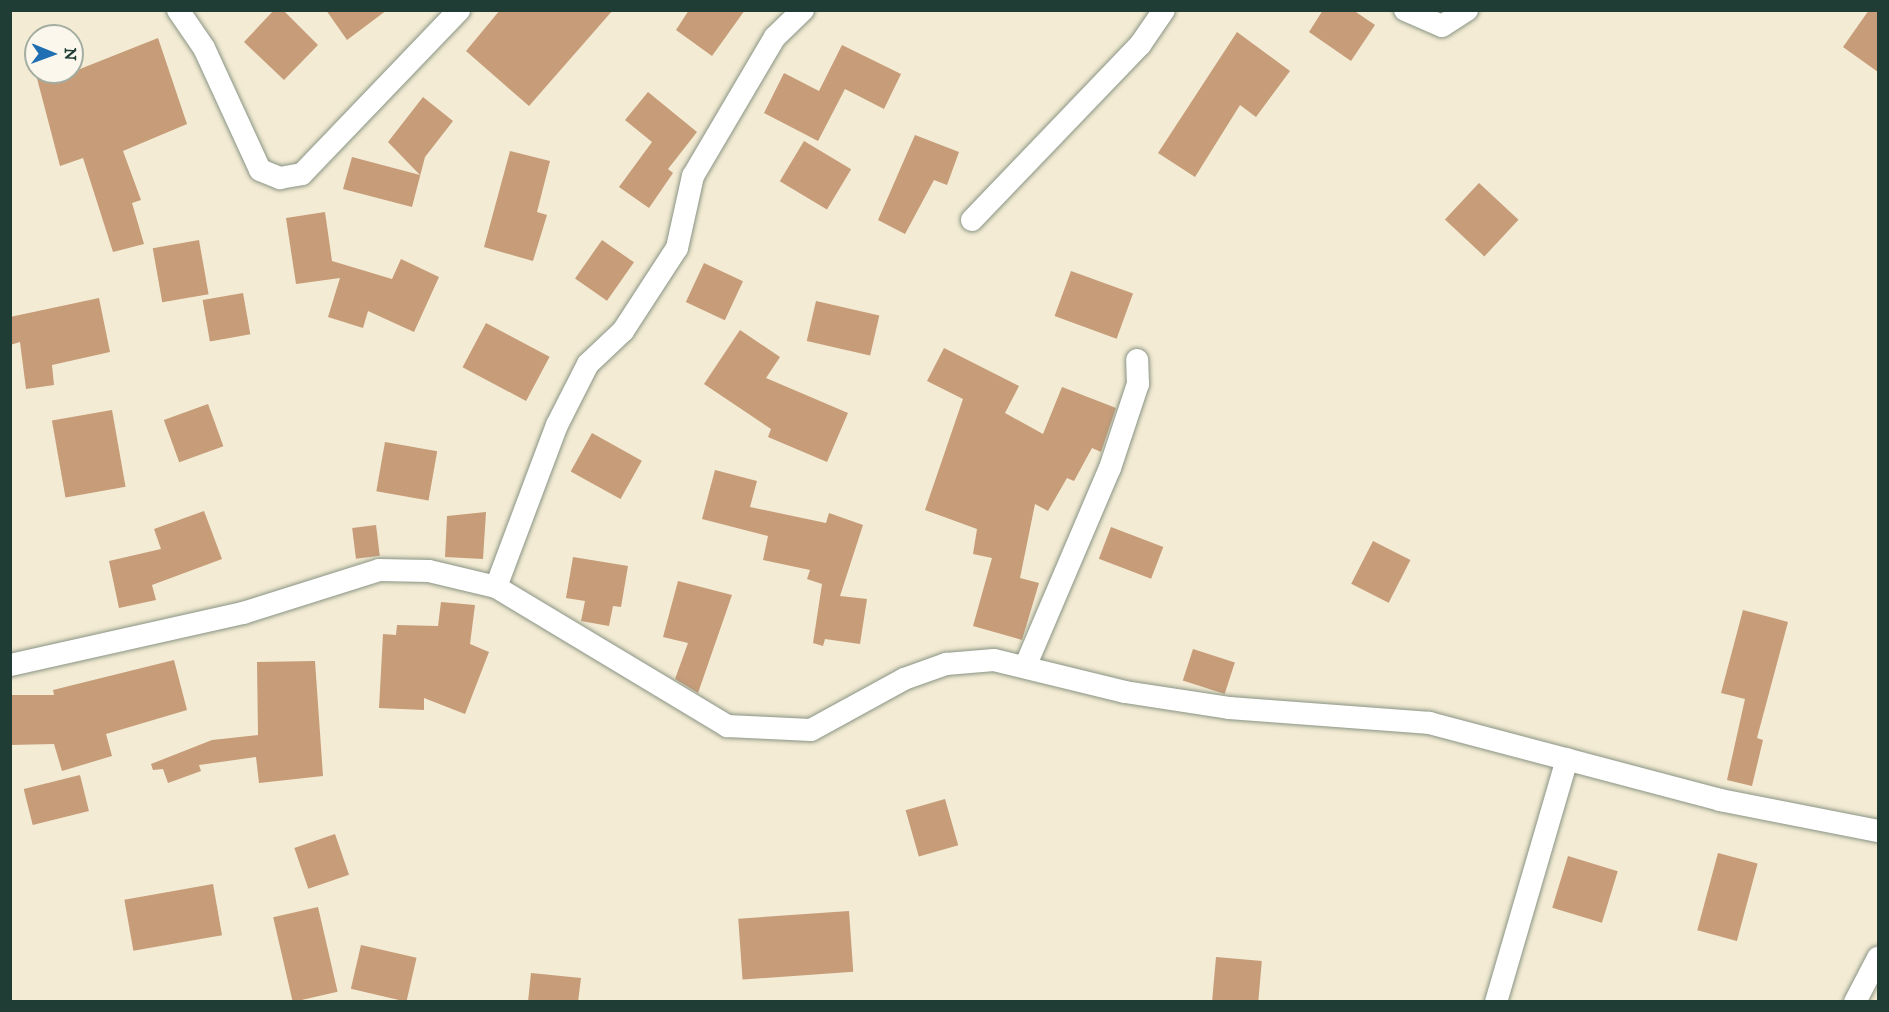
<!DOCTYPE html>
<style>
body{margin:0}
#map{position:relative;width:1889px;height:1012px;overflow:hidden;background:#f3ebd3;font-family:"IM FELL DW Pica",serif}
div>[style]{position:absolute}
.building>*{inset:0;background:#c69c79;transform-origin:0 0}
.roads{filter:drop-shadow(0 0 2px #899484) drop-shadow(0 0 2px #899484)}
.street>*{height:22px;margin:-11px;padding:0 11px;transform-origin:11px;border-radius:11px;background:#fff}
span{translate:-50% -50%;white-space:nowrap;text-align:center;line-height:1.15;-webkit-text-stroke:4.5px #fbf7ec;paint-order:stroke}
.frame{position:absolute;inset:0;border:12px solid #1f3d34;pointer-events:none}
.north{position:absolute;left:24px;top:24px;width:60px;height:60px;box-sizing:border-box;background:#fbf7ec;border:2px solid #a3ada2;border-radius:50%;rotate:91deg;font-size:16px;font-weight:700;line-height:24px;text-align:center;color:#1f3d34}
.north::after{content:'';display:block;margin:auto;width:21px;height:27px;background:#1f6fb2;clip-path:polygon(50% 0,100% 100%,50% 72%,0 100%)}
</style>
<div id="map">
<div class="building">
<i style="clip-path:polygon(274px 10px,283px 10px,318px 45px,284px 80px,244px 42px)"></i>
<i style="clip-path:polygon(326px 10px,387px 10px,347px 40px)"></i>
<i style="clip-path:polygon(500px 10px,613px 10px,529px 106px,466px 51px)"></i>
<i style="clip-path:polygon(689px 10px,745px 10px,712px 56px,676px 30px)"></i>
<i style="clip-path:polygon(1323px 10px,1353px 10px,1375px 25px,1351px 61px,1309px 32px)"></i>
<i style="clip-path:polygon(1869px 10px,1878px 10px,1878px 72px,1843px 47px)"></i>
<i style="clip-path:polygon(1237px 32px,1290px 71px,1256px 117px,1240px 105px,1195px 177px,1158px 153px)"></i>
<i style="clip-path:polygon(158px 38px,187px 124px,123px 151px,141px 200px,132px 203px,144px 244px,113px 252px,83px 158px,60px 166px,34px 67px,36px 72px,72px 72px,72px 55px,80px 69px)"></i>
<i style="clip-path:polygon(842px 45px,901px 74px,884px 109px,845px 89px,818px 141px,764px 113px,784px 73px,819px 91px)"></i>
<i style="clip-path:polygon(648px 92px,697px 132px,668px 169px,673px 173px,649px 208px,619px 187px,652px 142px,625px 120px)"></i>
<i style="clip-path:polygon(423px 97px,453px 121px,425px 157px,412px 207px,343px 189px,352px 157px,420px 175px,388px 142px)"></i>
<i style="clip-path:polygon(915px 135px,959px 152px,947px 185px,934px 180px,905px 234px,878px 220px)"></i>
<i style="left:804px;top:141px;width:55px;height:47px;rotate:31deg"></i>
<i style="clip-path:polygon(510px 151px,550px 161px,537px 212px,547px 215px,533px 261px,484px 247px)"></i>
<i style="left:1479px;top:183px;width:54px;height:50px;rotate:43deg"></i>
<i style="clip-path:polygon(325px 212px,332px 261px,392px 279px,401px 259px,439px 277px,414px 332px,368px 311px,363px 328px,328px 317px,340px 278px,296px 284px,286px 218px)"></i>
<i style="left:199px;top:240px;width:55px;height:47px;rotate:80deg"></i>
<i style="left:602px;top:240px;width:39px;height:47px;rotate:35deg"></i>
<i style="left:704px;top:263px;width:43px;height:43px;rotate:25deg"></i>
<i style="left:1071px;top:271px;width:66px;height:48px;rotate:20deg"></i>
<i style="left:243px;top:293px;width:42px;height:41px;rotate:80deg"></i>
<i style="clip-path:polygon(99px 298px,110px 352px,52px 365px,54px 385px,26px 389px,20px 342px,10px 345px,10px 317px)"></i>
<i style="left:816px;top:301px;width:65px;height:41px;rotate:13deg"></i>
<i style="left:486px;top:323px;width:72px;height:50px;rotate:28deg"></i>
<i style="clip-path:polygon(740px 330px,780px 357px,766px 378px,848px 413px,827px 462px,768px 437px,771px 429px,704px 384px)"></i>
<i style="clip-path:polygon(944px 348px,1019px 386px,1005px 413px,1043px 434px,1062px 387px,1116px 408px,1101px 452px,1092px 448px,1074px 481px,1067px 478px,1048px 511px,1035px 504px,1020px 578px,1039px 583px,1022px 640px,973px 626px,992px 558px,973px 554px,977px 529px,925px 510px,963px 399px,927px 381px)"></i>
<i style="left:208px;top:404px;width:45px;height:47px;rotate:70deg"></i>
<i style="left:112px;top:410px;width:78px;height:61px;rotate:80deg"></i>
<i style="left:592px;top:433px;width:57px;height:44px;rotate:29deg"></i>
<i style="left:385px;top:442px;width:53px;height:50px;rotate:10deg"></i>
<i style="clip-path:polygon(715px 470px,757px 481px,750px 507px,826px 523px,829px 513px,863px 525px,840px 596px,867px 599px,860px 644px,825px 639px,823px 646px,813px 643px,822px 584px,807px 579px,810px 570px,763px 560px,768px 536px,702px 519px)"></i>
<i style="clip-path:polygon(204px 511px,222px 559px,152px 585px,156px 600px,119px 608px,109px 561px,161px 549px,154px 529px)"></i>
<i style="clip-path:polygon(486px 512px,483px 559px,445px 557px,447px 516px)"></i>
<i style="left:376px;top:525px;width:31px;height:24px;rotate:83deg"></i>
<i style="left:1111px;top:527px;width:56px;height:34px;rotate:21deg"></i>
<i style="left:1373px;top:541px;width:42px;height:48px;rotate:27deg"></i>
<i style="clip-path:polygon(573px 557px,628px 566px,621px 607px,613px 606px,609px 626px,581px 621px,585px 601px,566px 598px)"></i>
<i style="clip-path:polygon(678px 581px,732px 595px,698px 693px,675px 679px,688px 643px,663px 637px)"></i>
<i style="clip-path:polygon(441px 602px,475px 605px,470px 644px,489px 652px,465px 714px,424px 698px,424px 710px,379px 708px,383px 634px,396px 635px,397px 625px,438px 626px)"></i>
<i style="clip-path:polygon(1743px 610px,1788px 622px,1757px 738px,1763px 740px,1752px 786px,1727px 780px,1745px 699px,1721px 693px)"></i>
<i style="left:1193px;top:649px;width:44px;height:33px;rotate:18deg"></i>
<i style="clip-path:polygon(174px 660px,187px 710px,106px 734px,112px 756px,62px 771px,54px 744px,10px 745px,10px 695px,54px 695px,53px 690px)"></i>
<i style="clip-path:polygon(315px 661px,323px 776px,259px 783px,256px 757px,199px 765px,201px 771px,168px 783px,163px 769px,153px 770px,151px 764px,212px 740px,258px 735px,257px 662px)"></i>
<i style="left:80px;top:775px;width:37px;height:58px;rotate:76deg"></i>
<i style="left:945px;top:799px;width:48px;height:41px;rotate:74deg"></i>
<i style="left:335px;top:834px;width:43px;height:43px;rotate:71deg"></i>
<i style="left:1718px;top:853px;width:41px;height:80px;rotate:15deg"></i>
<i style="left:1568px;top:856px;width:52px;height:54px;rotate:17deg"></i>
<i style="left:213px;top:884px;width:52px;height:90px;rotate:80deg"></i>
<i style="left:318px;top:907px;width:87px;height:46px;rotate:77deg"></i>
<i style="left:849px;top:911px;width:61px;height:111px;rotate:86deg"></i>
<i style="left:361px;top:945px;width:57px;height:45px;rotate:13deg"></i>
<i style="left:1216px;top:957px;width:46px;height:45px;rotate:5deg"></i>
<i style="clip-path:polygon(531px 973px,581px 978px,578px 1002px,528px 1002px)"></i>
</div>
<div class="roads">
<div class="street">
<i style="left:178px;top:10px;width:46px;rotate:55.6deg"></i>
<i style="left:204px;top:48px;width:134px;rotate:65.3deg"></i>
<i style="left:260px;top:170px;width:22px;rotate:22deg"></i>
<i style="left:280px;top:178px;width:22px;rotate:-10deg"></i>
<i style="left:302px;top:174px;width:227px;rotate:-46.2deg"></i>
<i style="left:1405px;top:10px;width:40px;rotate:23.4deg"></i>
<i style="left:1442px;top:26px;width:30px;rotate:-33deg"></i>
<i style="left:972px;top:220px;width:243px;rotate:-46.2deg"></i>
<i style="left:1140px;top:45px;width:42px;rotate:-55.6deg"></i>
<i style="left:496px;top:587px;width:173px;rotate:-69.4deg"></i>
<i style="left:557px;top:425px;width:68px;rotate:-63.1deg"></i>
<i style="left:588px;top:364px;width:48px;rotate:-43.3deg"></i>
<i style="left:623px;top:331px;width:99px;rotate:-57deg"></i>
<i style="left:677px;top:248px;width:74px;rotate:-77.5deg"></i>
<i style="left:693px;top:176px;width:161px;rotate:-59.5deg"></i>
<i style="left:775px;top:37px;width:39px;rotate:-44deg"></i>
<i style="left:10px;top:665px;width:239px;rotate:-12.6deg"></i>
<i style="left:243px;top:613px;width:143px;rotate:-17.5deg"></i>
<i style="left:379px;top:570px;width:50px;rotate:1.1deg"></i>
<i style="left:429px;top:571px;width:69px;rotate:13.4deg"></i>
<i style="left:496px;top:587px;width:270px;rotate:31deg"></i>
<i style="left:727px;top:726px;width:84px;rotate:2.7deg"></i>
<i style="left:811px;top:730px;width:106px;rotate:-28.7deg"></i>
<i style="left:904px;top:679px;width:45px;rotate:-19.7deg"></i>
<i style="left:946px;top:664px;width:48px;rotate:-4.8deg"></i>
<i style="left:994px;top:660px;width:135px;rotate:13.7deg"></i>
<i style="left:1125px;top:692px;width:106px;rotate:8.7deg"></i>
<i style="left:1230px;top:708px;width:200px;rotate:4.3deg"></i>
<i style="left:1429px;top:723px;width:301px;rotate:14.8deg"></i>
<i style="left:1720px;top:800px;width:161px;rotate:11.1deg"></i>
<i style="left:1025px;top:667px;width:216px;rotate:-66.9deg"></i>
<i style="left:1110px;top:468px;width:89px;rotate:-71.6deg"></i>
<i style="left:1138px;top:384px;width:24px;rotate:-92deg"></i>
<i style="left:1496px;top:1002px;width:253px;rotate:-73.7deg"></i>
<i style="left:1855px;top:1002px;width:50px;rotate:-62.4deg"></i>
</div>
</div>
<div class="frame"></div>
<div class="north">N</div>
</div>
